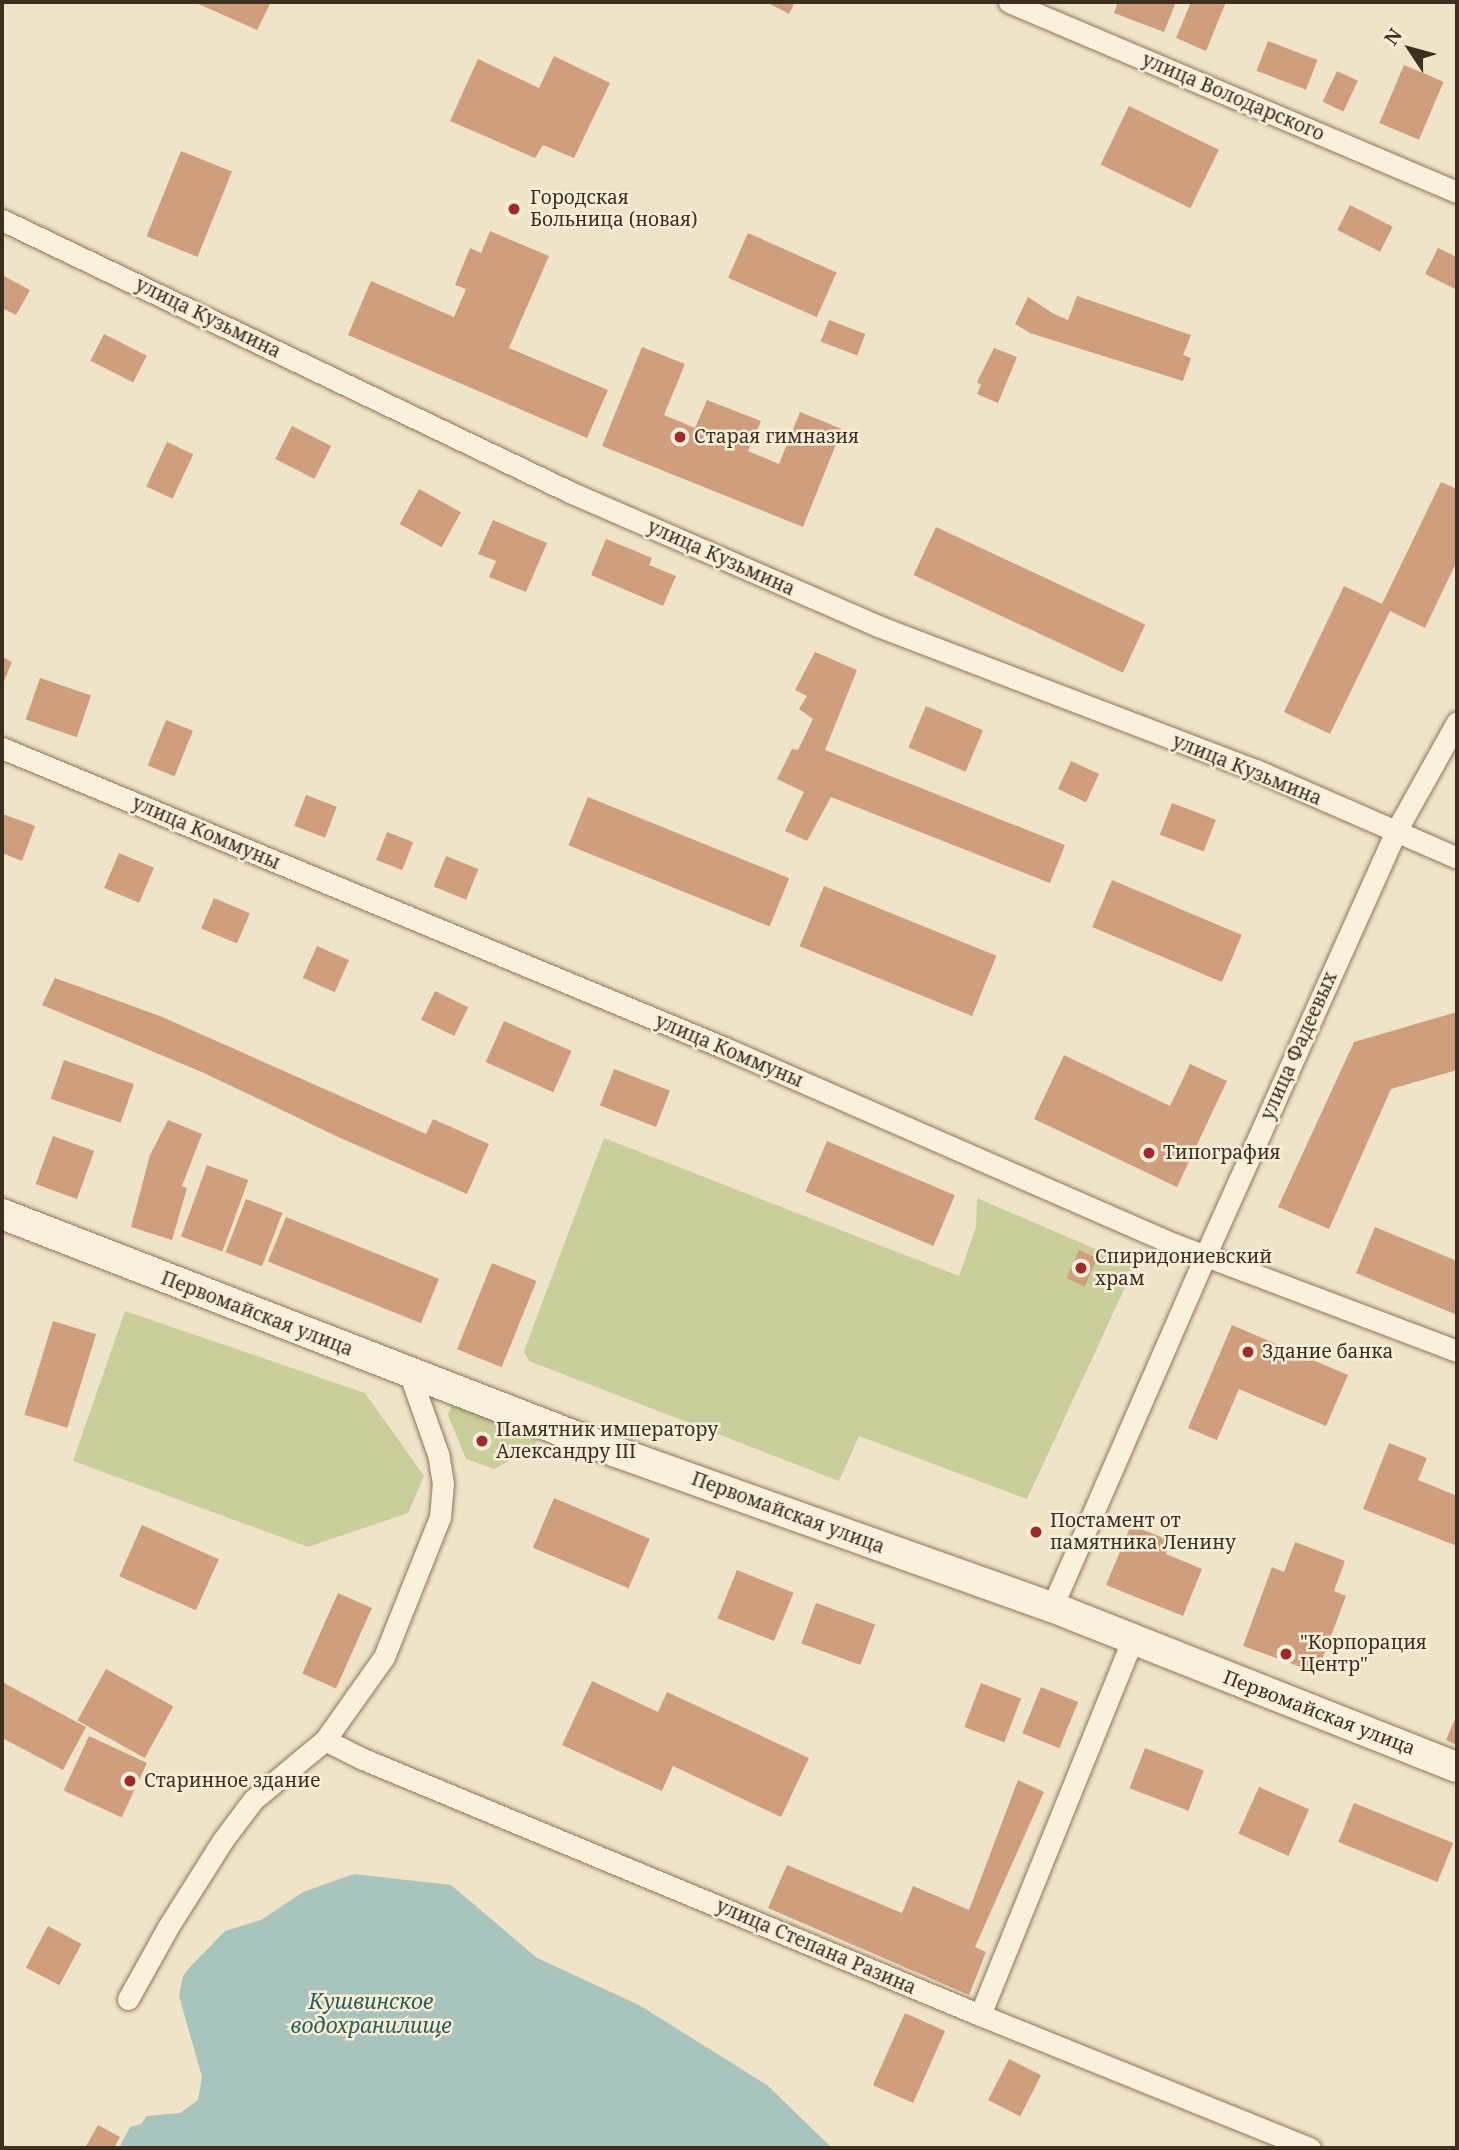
<!DOCTYPE html>
<meta charset="utf-8">
<style>
body{margin:0}
#map{position:relative;width:1459px;height:2150px;overflow:hidden;background:#f0e4c8;font-family:"Noto Serif",serif}
div>[style]{position:absolute}
.green>*{inset:0;background:#c9cf9b}
.water>*{inset:0;background:#a9c4bc}
.building>*{inset:0;background:#cf9f7d;transform-origin:0 0}
.roads{filter:drop-shadow(0 0 2px #8d765c) drop-shadow(0 0 2px #8d765c)}
.minor>*{height:21px;margin:-10.5px;padding:0 10.5px;transform-origin:10.5px;border-radius:10.5px;background:#faf1dc}
.secondary>*{height:30px;margin:-15px;padding:0 15px;transform-origin:15px;border-radius:15px;background:#faf1dc}
.dots>*{width:19px;height:19px;translate:-50% -50%;box-sizing:border-box;border:4px solid #f7eed8;border-radius:50%}
span{translate:-50% -50%;white-space:nowrap;text-align:center;line-height:1.15;-webkit-text-stroke:5px #f7eed8;paint-order:stroke}
.street-label{font-size:19px;color:#3d2e20}
.poi-label{font-size:19px;color:#3d2e20}
.left{translate:0 -50%;text-align:left}
.water-label{font-size:21px;color:#2f5d5a;font-style:italic}
.frame{position:absolute;inset:0;border:4px solid #3d2e20;pointer-events:none}
.north{position:absolute;left:1375px;top:14px;width:70px;height:70px;-webkit-text-stroke:5px #f7eed8;paint-order:stroke;rotate:306deg;font-size:19px;font-weight:700;line-height:28px;text-align:center;color:#3d2e20}
.north::after{content:'';display:block;margin:auto;width:24px;height:32px;background:#3d2e20;clip-path:polygon(50% 0,100% 100%,50% 72%,0 100%)}
</style>
<div id="map">
<div class="green">
<i style="clip-path:polygon(604px 1138px,959px 1276px,976px 1227px,977px 1198px,1135px 1266px,1027px 1499px,859px 1436px,839px 1481px,529px 1361px,524px 1351px)"></i>
<i style="clip-path:polygon(125px 1311px,365px 1393px,424px 1476px,408px 1513px,308px 1547px,73px 1461px)"></i>
<i style="clip-path:polygon(453px 1403px,539px 1436px,534px 1447px,494px 1469px,466px 1459px,448px 1415px)"></i>
</div>
<div class="water">
<i style="clip-path:polygon(354px 1874px,451px 1885px,537px 1958px,639px 2005px,767px 2085px,832px 2148px,119px 2148px,130px 2127px,141px 2124px,147px 2116px,180px 2113px,198px 2100px,202px 2077px,179px 1996px,183px 1976px,190px 1967px,225px 1931px,261px 1920px,303px 1892px)"></i>
</div>
<div class="building">
<i style="clip-path:polygon(194px 2px,271px 2px,257px 30px)"></i>
<i style="clip-path:polygon(766px 2px,795px 2px,789px 14px)"></i>
<i style="clip-path:polygon(1118px 2px,1176px 2px,1164px 32px,1114px 13px)"></i>
<i style="clip-path:polygon(1191px 2px,1226px 2px,1206px 51px,1176px 38px)"></i>
<i style="left:1268px;top:41px;width:53px;height:32px;rotate:21deg"></i>
<i style="clip-path:polygon(554px 56px,610px 83px,574px 158px,543px 145px,535px 158px,450px 121px,478px 59px,539px 88px)"></i>
<i style="left:1404px;top:65px;width:43px;height:63px;rotate:23deg"></i>
<i style="left:1337px;top:71px;width:23px;height:34px;rotate:25deg"></i>
<i style="left:1129px;top:106px;width:100px;height:65px;rotate:26deg"></i>
<i style="left:181px;top:151px;width:55px;height:92px;rotate:22deg"></i>
<i style="left:1350px;top:205px;width:48px;height:28px;rotate:27deg"></i>
<i style="clip-path:polygon(490px 231px,549px 256px,509px 348px,608px 390px,587px 438px,348px 335px,371px 281px,454px 317px,466px 289px,455px 285px,470px 248px,481px 253px)"></i>
<i style="left:748px;top:233px;width:97px;height:49px;rotate:24deg"></i>
<i style="clip-path:polygon(1438px 248px,1457px 257px,1457px 290px,1425px 274px)"></i>
<i style="clip-path:polygon(2px 275px,30px 290px,16px 315px,2px 308px)"></i>
<i style="clip-path:polygon(1077px 296px,1191px 335px,1183px 355px,1191px 358px,1183px 381px,1030px 333px,1015px 324px,1028px 297px,1054px 314px,1068px 320px)"></i>
<i style="left:829px;top:320px;width:39px;height:23px;rotate:21deg"></i>
<i style="left:104px;top:334px;width:48px;height:30px;rotate:27deg"></i>
<i style="clip-path:polygon(642px 347px,685px 364px,664px 415px,695px 428px,707px 400px,761px 421px,748px 451px,779px 464px,800px 412px,842px 429px,803px 527px,602px 446px)"></i>
<i style="clip-path:polygon(994px 348px,1017px 357px,998px 403px,977px 394px,981px 385px,977px 382px)"></i>
<i style="left:292px;top:426px;width:44px;height:37px;rotate:27deg"></i>
<i style="left:167px;top:442px;width:29px;height:49px;rotate:25deg"></i>
<i style="clip-path:polygon(1441px 482px,1457px 489px,1457px 561px,1425px 628px,1390px 611px,1330px 734px,1284px 712px,1344px 586px,1382px 604px)"></i>
<i style="left:419px;top:489px;width:48px;height:40px;rotate:29deg"></i>
<i style="clip-path:polygon(493px 520px,547px 543px,526px 592px,489px 577px,496px 561px,478px 554px)"></i>
<i style="left:936px;top:527px;width:231px;height:53px;rotate:25deg"></i>
<i style="clip-path:polygon(606px 539px,652px 558px,649px 565px,676px 576px,663px 606px,591px 575px)"></i>
<i style="clip-path:polygon(815px 652px,857px 670px,825px 750px,1065px 845px,1050px 883px,831px 797px,807px 841px,785px 831px,804px 792px,777px 779px,792px 749px,798px 750px,813px 719px,799px 709px,807px 696px,795px 690px)"></i>
<i style="clip-path:polygon(2px 657px,12px 662px,2px 686px)"></i>
<i style="left:40px;top:678px;width:54px;height:44px;rotate:19deg"></i>
<i style="left:926px;top:706px;width:62px;height:45px;rotate:23deg"></i>
<i style="left:166px;top:720px;width:29px;height:49px;rotate:22deg"></i>
<i style="left:1071px;top:761px;width:31px;height:31px;rotate:25deg"></i>
<i style="left:306px;top:795px;width:33px;height:33px;rotate:21deg"></i>
<i style="left:588px;top:797px;width:217px;height:52px;rotate:22deg"></i>
<i style="left:1172px;top:803px;width:47px;height:34px;rotate:21deg"></i>
<i style="clip-path:polygon(3px 814px,35px 826px,22px 861px,2px 853px)"></i>
<i style="left:387px;top:832px;width:28px;height:30px;rotate:21deg"></i>
<i style="left:119px;top:853px;width:38px;height:38px;rotate:23deg"></i>
<i style="left:446px;top:856px;width:35px;height:33px;rotate:22deg"></i>
<i style="left:1112px;top:880px;width:141px;height:51px;rotate:23deg"></i>
<i style="left:824px;top:886px;width:186px;height:65px;rotate:22deg"></i>
<i style="left:214px;top:898px;width:39px;height:33px;rotate:23deg"></i>
<i style="left:317px;top:946px;width:35px;height:35px;rotate:24deg"></i>
<i style="clip-path:polygon(55px 978px,160px 1016px,426px 1134px,433px 1119px,489px 1144px,467px 1194px,336px 1136px,204px 1073px,42px 1005px)"></i>
<i style="left:435px;top:991px;width:37px;height:32px;rotate:26deg"></i>
<i style="clip-path:polygon(1457px 1012px,1457px 1070px,1391px 1089px,1329px 1229px,1278px 1207px,1354px 1042px)"></i>
<i style="left:504px;top:1021px;width:74px;height:45px;rotate:24deg"></i>
<i style="clip-path:polygon(1064px 1055px,1170px 1106px,1190px 1064px,1227px 1081px,1177px 1187px,1034px 1119px)"></i>
<i style="left:64px;top:1060px;width:74px;height:41px;rotate:19deg"></i>
<i style="left:614px;top:1069px;width:60px;height:39px;rotate:21deg"></i>
<i style="clip-path:polygon(168px 1120px,202px 1134px,182px 1186px,187px 1188px,172px 1240px,131px 1227px,150px 1155px)"></i>
<i style="left:53px;top:1136px;width:44px;height:51px;rotate:20deg"></i>
<i style="left:827px;top:1141px;width:139px;height:55px;rotate:23deg"></i>
<i style="left:207px;top:1165px;width:44px;height:76px;rotate:20deg"></i>
<i style="left:246px;top:1199px;width:39px;height:57px;rotate:21deg"></i>
<i style="left:286px;top:1217px;width:165px;height:48px;rotate:22deg"></i>
<i style="clip-path:polygon(1375px 1227px,1457px 1261px,1457px 1315px,1356px 1273px)"></i>
<i style="left:1079px;top:1250px;width:20px;height:31px;rotate:24deg"></i>
<i style="left:492px;top:1263px;width:48px;height:93px;rotate:22deg"></i>
<i style="left:53px;top:1321px;width:45px;height:98px;rotate:17deg"></i>
<i style="clip-path:polygon(1232px 1325px,1348px 1375px,1326px 1426px,1239px 1389px,1217px 1440px,1188px 1428px)"></i>
<i style="clip-path:polygon(1389px 1443px,1427px 1458px,1418px 1480px,1457px 1496px,1457px 1546px,1363px 1509px)"></i>
<i style="left:554px;top:1498px;width:104px;height:54px;rotate:23deg"></i>
<i style="left:142px;top:1525px;width:84px;height:56px;rotate:24deg"></i>
<i style="clip-path:polygon(1131px 1525px,1171px 1541px,1166px 1554px,1202px 1569px,1183px 1616px,1106px 1585px)"></i>
<i style="clip-path:polygon(1295px 1542px,1345px 1561px,1334px 1591px,1346px 1596px,1317px 1673px,1243px 1646px,1272px 1567px,1284px 1572px)"></i>
<i style="left:737px;top:1570px;width:61px;height:52px;rotate:22deg"></i>
<i style="left:338px;top:1593px;width:37px;height:88px;rotate:24deg"></i>
<i style="left:816px;top:1603px;width:63px;height:43px;rotate:20deg"></i>
<i style="left:106px;top:1669px;width:77px;height:59px;rotate:29deg"></i>
<i style="clip-path:polygon(592px 1681px,658px 1712px,667px 1692px,809px 1758px,781px 1817px,673px 1766px,662px 1791px,562px 1745px)"></i>
<i style="clip-path:polygon(2px 1682px,86px 1727px,63px 1770px,2px 1738px)"></i>
<i style="left:981px;top:1683px;width:43px;height:47px;rotate:21deg"></i>
<i style="left:1041px;top:1687px;width:40px;height:50px;rotate:22deg"></i>
<i style="clip-path:polygon(1457px 1714px,1457px 1745px,1446px 1740px)"></i>
<i style="left:89px;top:1736px;width:64px;height:60px;rotate:25deg"></i>
<i style="left:1145px;top:1748px;width:63px;height:43px;rotate:21deg"></i>
<i style="clip-path:polygon(1018px 1780px,1044px 1792px,975px 1947px,986px 1952px,969px 1995px,768px 1908px,787px 1865px,902px 1913px,913px 1886px,969px 1910px)"></i>
<i style="left:1259px;top:1787px;width:55px;height:51px;rotate:24deg"></i>
<i style="left:1354px;top:1803px;width:107px;height:42px;rotate:22deg"></i>
<i style="left:48px;top:1926px;width:38px;height:47px;rotate:28deg"></i>
<i style="left:905px;top:2013px;width:44px;height:79px;rotate:24deg"></i>
<i style="left:1009px;top:2059px;width:36px;height:46px;rotate:27deg"></i>
<i style="clip-path:polygon(98px 2125px,120px 2137px,114px 2148px,85px 2148px)"></i>
</div>
<div class="roads">
<div class="minor">
<i style="left:1009px;top:2px;width:487px;rotate:23deg"></i>
<i style="left:2px;top:220px;width:630px;rotate:25.59deg"></i>
<i style="left:570px;top:492px;width:336px;rotate:23.5deg"></i>
<i style="left:878px;top:626px;width:404px;rotate:20.9deg"></i>
<i style="left:1256px;top:770px;width:219px;rotate:23.6deg"></i>
<i style="left:2px;top:748px;width:783px;rotate:22.54deg"></i>
<i style="left:725px;top:1048px;width:490px;rotate:23.6deg"></i>
<i style="left:1174px;top:1244px;width:303px;rotate:20.7deg"></i>
<i style="left:1052px;top:1607px;width:383px;rotate:-66.4deg"></i>
<i style="left:1205px;top:1256px;width:464px;rotate:-65.8deg"></i>
<i style="left:1395px;top:833px;width:127px;rotate:-60.8deg"></i>
<i style="left:325px;top:1740px;width:42px;rotate:26.6deg"></i>
<i style="left:363px;top:1759px;width:668px;rotate:22.53deg"></i>
<i style="left:980px;top:2015px;width:356px;rotate:22deg"></i>
<i style="left:128px;top:1999px;width:82px;rotate:-60.9deg"></i>
<i style="left:168px;top:1927px;width:103px;rotate:-57.7deg"></i>
<i style="left:223px;top:1840px;width:50px;rotate:-53.1deg"></i>
<i style="left:253px;top:1800px;width:94px;rotate:-39.8deg"></i>
<i style="left:325px;top:1740px;width:102px;rotate:-54.6deg"></i>
<i style="left:384px;top:1657px;width:151px;rotate:-68.2deg"></i>
<i style="left:440px;top:1517px;width:33px;rotate:-85deg"></i>
<i style="left:443px;top:1484px;width:30px;rotate:-99deg"></i>
<i style="left:438px;top:1454px;width:87px;rotate:-109.5deg"></i>
<i style="left:980px;top:2015px;width:405px;rotate:-67.9deg"></i>
</div>
<div class="secondary">
<i style="left:2px;top:1214px;width:659px;rotate:21.19deg"></i>
<i style="left:616px;top:1452px;width:463px;rotate:19.6deg"></i>
<i style="left:1052px;top:1607px;width:435px;rotate:21.6deg"></i>
</div>
</div>
<div class="dots">
<i style="left:514px;top:209px;background:#9e2a2b"></i>
<i style="left:680px;top:437px;background:#9e2a2b"></i>
<i style="left:1149px;top:1153px;background:#9e2a2b"></i>
<i style="left:1081px;top:1268px;background:#9e2a2b"></i>
<i style="left:1248px;top:1352px;background:#9e2a2b"></i>
<i style="left:482px;top:1441px;background:#9e2a2b"></i>
<i style="left:1036px;top:1532px;background:#9e2a2b"></i>
<i style="left:1286px;top:1654px;background:#9e2a2b"></i>
<i style="left:130px;top:1781px;background:#9e2a2b"></i>
</div>
<div class="street-label">
<span style="left:1233px;top:97px;rotate:23deg">улица Володарского</span>
<span style="left:208px;top:318px;rotate:26deg">улица Кузьмина</span>
<span style="left:721px;top:558px;rotate:24deg">улица Кузьмина</span>
<span style="left:1247px;top:770px;rotate:22deg">улица Кузьмина</span>
<span style="left:206px;top:833px;rotate:23deg">улица Коммуны</span>
<span style="left:1299px;top:1046px;rotate:-66deg">улица Фадеевых</span>
<span style="left:729px;top:1051px;rotate:23deg">улица Коммуны</span>
<span style="left:257px;top:1314px;rotate:21deg">Первомайская улица</span>
<span style="left:788px;top:1513px;rotate:20deg">Первомайская улица</span>
<span style="left:1319px;top:1713px;rotate:21deg">Первомайская улица</span>
<span style="left:816px;top:1947px;rotate:23deg">улица Степана Разина</span>
</div>
<div class="poi-label">
<span class="left" style="left:530px;top:209px">Городская<br>Больница (новая)</span>
<span class="left" style="left:694px;top:437px">Старая гимназия</span>
<span class="left" style="left:1163px;top:1153px">Типография</span>
<span class="left" style="left:1095px;top:1268px">Спиридониевский<br>храм</span>
<span class="left" style="left:1262px;top:1352px">Здание банка</span>
<span class="left" style="left:496px;top:1441px">Памятник императору<br>Александру III</span>
<span class="left" style="left:1050px;top:1532px">Постамент от<br>памятника Ленину</span>
<span class="left" style="left:1300px;top:1654px">"Корпорация<br>Центр"</span>
<span class="left" style="left:144px;top:1781px">Старинное здание</span>
</div>
<div class="water-label">
<span style="left:371px;top:2013px">Кушвинское<br>водохранилище</span>
</div>
<div class="frame"></div>
<div class="north">N</div>
</div>
